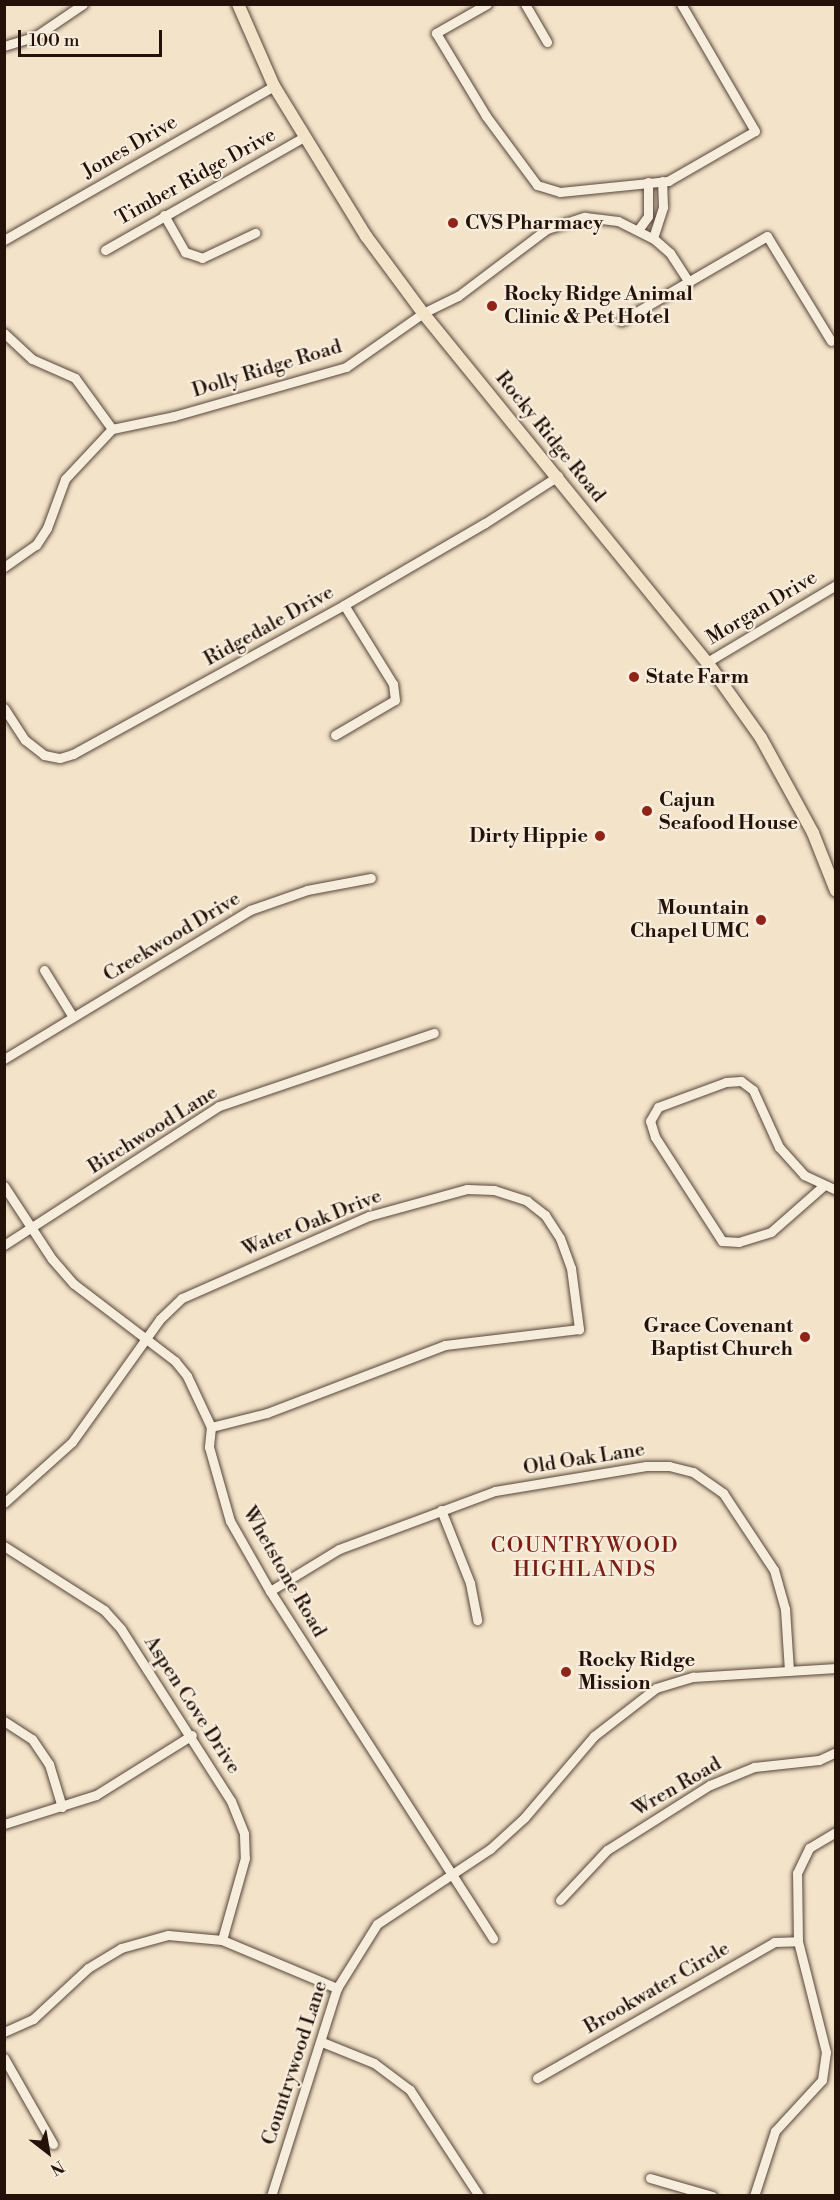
<!DOCTYPE html>
<style>
body{margin:0}
#map{position:relative;width:840px;height:2200px;overflow:hidden;background:#f3e3c9;font-family:"Libre Bodoni",serif}
div>[style]{position:absolute}
.roads{filter:drop-shadow(0 0 2px #57463a) drop-shadow(0 0 2px #57463a)}
.minor>*{height:9px;margin:-4.5px;padding:0 4.5px;transform-origin:4.5px;border-radius:4.5px;background:#f7eddc}
.major>*{height:12px;margin:-6px;padding:0 6px;transform-origin:6px;border-radius:6px;background:#f3e3c9}
.dots>*{width:16px;height:16px;translate:-50% -50%;box-sizing:border-box;border:3px solid #f7eddc;border-radius:50%}
span{translate:-50% -50%;white-space:nowrap;text-align:center;line-height:1.15;-webkit-text-stroke:4.5px #f7eddc;paint-order:stroke}
.street-label{font-size:20px;color:#23110a}
.poi-label{font-size:20px;color:#23110a;font-weight:700}
.left{translate:0 -50%;text-align:left}
.right{translate:-100% -50%;text-align:right}
.neighbourhood-label{font-size:21px;color:#7a1f14;letter-spacing:1.5px}
.frame{position:absolute;inset:0;border:6px solid #23110a;pointer-events:none}
.north{position:absolute;left:18px;top:2122px;width:60px;height:60px;-webkit-text-stroke:4px #f7eddc;paint-order:stroke;rotate:149deg;font-size:16px;font-weight:700;line-height:24px;text-align:center;color:#23110a}
.north::after{content:'';display:block;margin:auto;width:21px;height:27px;background:#23110a;clip-path:polygon(50% 0,100% 100%,50% 72%,0 100%)}
.scale{position:absolute;left:18px;top:30px;width:144px;height:27px;box-sizing:border-box;border:3px solid #23110a;border-top:0;padding-left:8px;font-size:18px;line-height:21px;white-space:nowrap;color:#23110a;-webkit-text-stroke:4px #f7eddc;paint-order:stroke}
</style>
<div id="map">
<div class="roads">
<div class="minor">
<i style="left:487px;top:4px;width:59px;rotate:150.4deg"></i>
<i style="left:436px;top:33px;width:97px;rotate:58.9deg"></i>
<i style="left:486px;top:116px;width:86px;rotate:53.5deg"></i>
<i style="left:537px;top:185px;width:24px;rotate:17deg"></i>
<i style="left:560px;top:192px;width:109px;rotate:-5.8deg"></i>
<i style="left:668px;top:181px;width:100px;rotate:-29.9deg"></i>
<i style="left:755px;top:131px;width:147px;rotate:-120.2deg"></i>
<i style="left:525px;top:4px;width:44px;rotate:59.9deg"></i>
<i style="left:4px;top:46px;width:34px;rotate:-17deg"></i>
<i style="left:36px;top:36px;width:57px;rotate:-34.2deg"></i>
<i style="left:164px;top:215px;width:43px;rotate:60.4deg"></i>
<i style="left:185px;top:252px;width:18px;rotate:19deg"></i>
<i style="left:202px;top:258px;width:59px;rotate:-25.3deg"></i>
<i style="left:638px;top:230px;width:17px;rotate:-54deg"></i>
<i style="left:648px;top:216px;width:34px;rotate:-90deg"></i>
<i style="left:653px;top:238px;width:33px;rotate:-72deg"></i>
<i style="left:663px;top:207px;width:26px;rotate:-92deg"></i>
<i style="left:4px;top:240px;width:311px;rotate:-29.7deg"></i>
<i style="left:105px;top:250px;width:231px;rotate:-29.6deg"></i>
<i style="left:621px;top:321px;width:169px;rotate:-30.2deg"></i>
<i style="left:767px;top:236px;width:123px;rotate:58.6deg"></i>
<i style="left:4px;top:333px;width:38px;rotate:43deg"></i>
<i style="left:32px;top:359px;width:47px;rotate:23.8deg"></i>
<i style="left:75px;top:378px;width:63px;rotate:54deg"></i>
<i style="left:4px;top:567px;width:39px;rotate:-35deg"></i>
<i style="left:36px;top:545px;width:20px;rotate:-57deg"></i>
<i style="left:47px;top:528px;width:52px;rotate:-69.8deg"></i>
<i style="left:65px;top:479px;width:69px;rotate:-46.8deg"></i>
<i style="left:112px;top:429px;width:63px;rotate:-11.8deg"></i>
<i style="left:174px;top:416px;width:179px;rotate:-15.9deg"></i>
<i style="left:346px;top:367px;width:94px;rotate:-35deg"></i>
<i style="left:423px;top:313px;width:39px;rotate:-26deg"></i>
<i style="left:458px;top:296px;width:111px;rotate:-37deg"></i>
<i style="left:547px;top:229px;width:40px;rotate:-18deg"></i>
<i style="left:585px;top:217px;width:33px;rotate:7deg"></i>
<i style="left:618px;top:221px;width:40px;rotate:26.6deg"></i>
<i style="left:654px;top:239px;width:21px;rotate:41deg"></i>
<i style="left:670px;top:253px;width:35px;rotate:57deg"></i>
<i style="left:707px;top:662px;width:150px;rotate:-30.8deg"></i>
<i style="left:4px;top:708px;width:38px;rotate:57deg"></i>
<i style="left:25px;top:740px;width:24px;rotate:38deg"></i>
<i style="left:44px;top:755px;width:16px;rotate:11deg"></i>
<i style="left:60px;top:758px;width:14px;rotate:-17deg"></i>
<i style="left:73px;top:754px;width:309px;rotate:-28.8deg"></i>
<i style="left:344px;top:605px;width:163px;rotate:-30.2deg"></i>
<i style="left:485px;top:523px;width:87px;rotate:-32.8deg"></i>
<i style="left:335px;top:735px;width:69px;rotate:-30.3deg"></i>
<i style="left:395px;top:700px;width:16px;rotate:-97deg"></i>
<i style="left:393px;top:684px;width:93px;rotate:-121.8deg"></i>
<i style="left:44px;top:970px;width:55px;rotate:58.3deg"></i>
<i style="left:4px;top:1059px;width:288px;rotate:-31.2deg"></i>
<i style="left:250px;top:910px;width:60px;rotate:-19.3deg"></i>
<i style="left:307px;top:890px;width:65px;rotate:-10.6deg"></i>
<i style="left:4px;top:1186px;width:87px;rotate:56.7deg"></i>
<i style="left:52px;top:1259px;width:33px;rotate:49deg"></i>
<i style="left:74px;top:1284px;width:127px;rotate:37.3deg"></i>
<i style="left:175px;top:1361px;width:19px;rotate:51deg"></i>
<i style="left:187px;top:1376px;width:56px;rotate:64.8deg"></i>
<i style="left:211px;top:1427px;width:20px;rotate:96deg"></i>
<i style="left:209px;top:1447px;width:77px;rotate:74.2deg"></i>
<i style="left:230px;top:1521px;width:81px;rotate:60.3deg"></i>
<i style="left:270px;top:1591px;width:413px;rotate:57.3deg"></i>
<i style="left:822px;top:1187px;width:68px;rotate:138.6deg"></i>
<i style="left:771px;top:1232px;width:34px;rotate:163deg"></i>
<i style="left:739px;top:1242px;width:17px;rotate:-177deg"></i>
<i style="left:722px;top:1241px;width:124px;rotate:-122.8deg"></i>
<i style="left:655px;top:1137px;width:17px;rotate:-107deg"></i>
<i style="left:650px;top:1121px;width:16px;rotate:-60deg"></i>
<i style="left:658px;top:1107px;width:72px;rotate:-20.2deg"></i>
<i style="left:726px;top:1082px;width:15px;rotate:-4deg"></i>
<i style="left:741px;top:1081px;width:15px;rotate:37deg"></i>
<i style="left:753px;top:1090px;width:63px;rotate:65.5deg"></i>
<i style="left:779px;top:1147px;width:38px;rotate:48deg"></i>
<i style="left:804px;top:1175px;width:35px;rotate:25deg"></i>
<i style="left:4px;top:1245px;width:256px;rotate:-32.9deg"></i>
<i style="left:219px;top:1106px;width:227px;rotate:-18.8deg"></i>
<i style="left:4px;top:1503px;width:91px;rotate:-41.9deg"></i>
<i style="left:72px;top:1442px;width:151px;rotate:-54.4deg"></i>
<i style="left:160px;top:1319px;width:30px;rotate:-44deg"></i>
<i style="left:182px;top:1298px;width:204px;rotate:-23.7deg"></i>
<i style="left:369px;top:1216px;width:102px;rotate:-15.4deg"></i>
<i style="left:467px;top:1189px;width:27px;rotate:2deg"></i>
<i style="left:494px;top:1190px;width:35px;rotate:18deg"></i>
<i style="left:527px;top:1201px;width:23px;rotate:38deg"></i>
<i style="left:545px;top:1215px;width:27px;rotate:57deg"></i>
<i style="left:560px;top:1238px;width:32px;rotate:70deg"></i>
<i style="left:571px;top:1268px;width:62px;rotate:82.5deg"></i>
<i style="left:579px;top:1329px;width:135px;rotate:173.2deg"></i>
<i style="left:445px;top:1345px;width:191px;rotate:159.1deg"></i>
<i style="left:267px;top:1413px;width:58px;rotate:166deg"></i>
<i style="left:441px;top:1510px;width:79px;rotate:68.3deg"></i>
<i style="left:470px;top:1583px;width:38px;rotate:79deg"></i>
<i style="left:4px;top:1546px;width:119px;rotate:32.6deg"></i>
<i style="left:104px;top:1610px;width:25px;rotate:48deg"></i>
<i style="left:121px;top:1629px;width:204px;rotate:57.4deg"></i>
<i style="left:231px;top:1801px;width:35px;rotate:68deg"></i>
<i style="left:244px;top:1834px;width:24px;rotate:88deg"></i>
<i style="left:245px;top:1858px;width:85px;rotate:105.7deg"></i>
<i style="left:270px;top:1591px;width:81px;rotate:-31.3deg"></i>
<i style="left:339px;top:1549px;width:166px;rotate:-20.4deg"></i>
<i style="left:495px;top:1491px;width:153px;rotate:-9.4deg"></i>
<i style="left:646px;top:1466px;width:23px"></i>
<i style="left:669px;top:1466px;width:25px;rotate:14deg"></i>
<i style="left:693px;top:1472px;width:37px;rotate:35deg"></i>
<i style="left:723px;top:1493px;width:92px;rotate:56.5deg"></i>
<i style="left:774px;top:1570px;width:41px;rotate:74.2deg"></i>
<i style="left:785px;top:1609px;width:62px;rotate:86.3deg"></i>
<i style="left:4px;top:1721px;width:33px;rotate:33deg"></i>
<i style="left:32px;top:1739px;width:30px;rotate:56deg"></i>
<i style="left:49px;top:1764px;width:45px;rotate:73.2deg"></i>
<i style="left:4px;top:1824px;width:96px;rotate:-17.5deg"></i>
<i style="left:96px;top:1795px;width:113px;rotate:-32deg"></i>
<i style="left:560px;top:1900px;width:69px;rotate:-46.8deg"></i>
<i style="left:607px;top:1850px;width:122px;rotate:-32.3deg"></i>
<i style="left:710px;top:1785px;width:48px;rotate:-22.2deg"></i>
<i style="left:754px;top:1767px;width:65px;rotate:-6.1deg"></i>
<i style="left:819px;top:1760px;width:19px;rotate:-25deg"></i>
<i style="left:4px;top:2032px;width:32px;rotate:-24deg"></i>
<i style="left:33px;top:2019px;width:75px;rotate:-42.8deg"></i>
<i style="left:88px;top:1968px;width:39px;rotate:-31deg"></i>
<i style="left:121px;top:1948px;width:49px;rotate:-15.5deg"></i>
<i style="left:168px;top:1935px;width:54px;rotate:5.3deg"></i>
<i style="left:222px;top:1940px;width:125px;rotate:22.7deg"></i>
<i style="left:322px;top:2042px;width:56px;rotate:22deg"></i>
<i style="left:374px;top:2063px;width:45px;rotate:36.9deg"></i>
<i style="left:410px;top:2090px;width:126px;rotate:56.9deg"></i>
<i style="left:4px;top:2058px;width:99px;rotate:60.3deg"></i>
<i style="left:537px;top:2078px;width:273px;rotate:-29.8deg"></i>
<i style="left:774px;top:1942px;width:24px;rotate:-2deg"></i>
<i style="left:650px;top:2178px;width:65px;rotate:16.2deg"></i>
<i style="left:271px;top:2196px;width:218px;rotate:-72.4deg"></i>
<i style="left:337px;top:1988px;width:75px;rotate:-58deg"></i>
<i style="left:377px;top:1924px;width:136px;rotate:-33.6deg"></i>
<i style="left:490px;top:1849px;width:46px;rotate:-42.4deg"></i>
<i style="left:524px;top:1818px;width:108px;rotate:-49.5deg"></i>
<i style="left:594px;top:1736px;width:78px;rotate:-37.7deg"></i>
<i style="left:656px;top:1688px;width:39px;rotate:-17deg"></i>
<i style="left:693px;top:1677px;width:143px;rotate:-3.6deg"></i>
<i style="left:754px;top:2196px;width:68px;rotate:-72.1deg"></i>
<i style="left:775px;top:2131px;width:69px;rotate:-47.3deg"></i>
<i style="left:822px;top:2080px;width:28px;rotate:-82deg"></i>
<i style="left:826px;top:2052px;width:114px;rotate:-104.2deg"></i>
<i style="left:798px;top:1941px;width:68px;rotate:-90.8deg"></i>
<i style="left:797px;top:1873px;width:28px;rotate:-64deg"></i>
<i style="left:809px;top:1848px;width:31px;rotate:-31deg"></i>
</div>
<div class="major">
<i style="left:238px;top:4px;width:90px;rotate:66.3deg"></i>
<i style="left:274px;top:86px;width:176px;rotate:58.5deg"></i>
<i style="left:366px;top:236px;width:96px;rotate:53.5deg"></i>
<i style="left:423px;top:313px;width:450px;rotate:50.9deg"></i>
<i style="left:707px;top:662px;width:93px;rotate:54.6deg"></i>
<i style="left:761px;top:738px;width:108px;rotate:61.3deg"></i>
<i style="left:813px;top:833px;width:62px;rotate:68.4deg"></i>
</div>
</div>
<div class="dots">
<i style="left:453px;top:223px;background:#8f2418"></i>
<i style="left:492px;top:306px;background:#8f2418"></i>
<i style="left:634px;top:677px;background:#8f2418"></i>
<i style="left:647px;top:811px;background:#8f2418"></i>
<i style="left:600px;top:836px;background:#8f2418"></i>
<i style="left:761px;top:920px;background:#8f2418"></i>
<i style="left:805px;top:1337px;background:#8f2418"></i>
<i style="left:566px;top:1672px;background:#8f2418"></i>
</div>
<div class="street-label">
<span style="left:130px;top:147px;rotate:-30deg">Jones Drive</span>
<span style="left:196px;top:177px;rotate:-29deg">Timber Ridge Drive</span>
<span style="left:267px;top:369px;rotate:-17deg">Dolly Ridge Road</span>
<span style="left:550px;top:437px;rotate:51deg">Rocky Ridge Road</span>
<span style="left:762px;top:608px;rotate:-31deg">Morgan Drive</span>
<span style="left:269px;top:626px;rotate:-29deg">Ridgedale Drive</span>
<span style="left:172px;top:937px;rotate:-31deg">Creekwood Drive</span>
<span style="left:153px;top:1130px;rotate:-32deg">Birchwood Lane</span>
<span style="left:312px;top:1223px;rotate:-22deg">Water Oak Drive</span>
<span style="left:584px;top:1459px;rotate:-9deg">Old Oak Lane</span>
<span style="left:284px;top:1572px;rotate:60deg">Whetstone Road</span>
<span style="left:192px;top:1705px;rotate:57deg">Aspen Cove Drive</span>
<span style="left:677px;top:1787px;rotate:-30deg">Wren Road</span>
<span style="left:657px;top:1988px;rotate:-30deg">Brookwater Circle</span>
<span style="left:295px;top:2063px;rotate:-72deg">Countrywood Lane</span>
</div>
<div class="poi-label">
<span class="left" style="left:465px;top:223px">CVS Pharmacy</span>
<span class="left" style="left:504px;top:306px">Rocky Ridge Animal<br>Clinic &amp; Pet Hotel</span>
<span class="left" style="left:646px;top:677px">State Farm</span>
<span class="left" style="left:659px;top:812px">Cajun<br>Seafood House</span>
<span class="right" style="left:588px;top:836px">Dirty Hippie</span>
<span class="right" style="left:749px;top:920px">Mountain<br>Chapel UMC</span>
<span class="right" style="left:793px;top:1338px">Grace Covenant<br>Baptist Church</span>
<span class="left" style="left:578px;top:1672px">Rocky Ridge<br>Mission</span>
</div>
<div class="neighbourhood-label">
<span style="left:585px;top:1558px">COUNTRYWOOD<br>HIGHLANDS</span>
</div>
<div class="frame"></div>
<div class="north">N</div>
<div class="scale">100 m</div>
</div>
